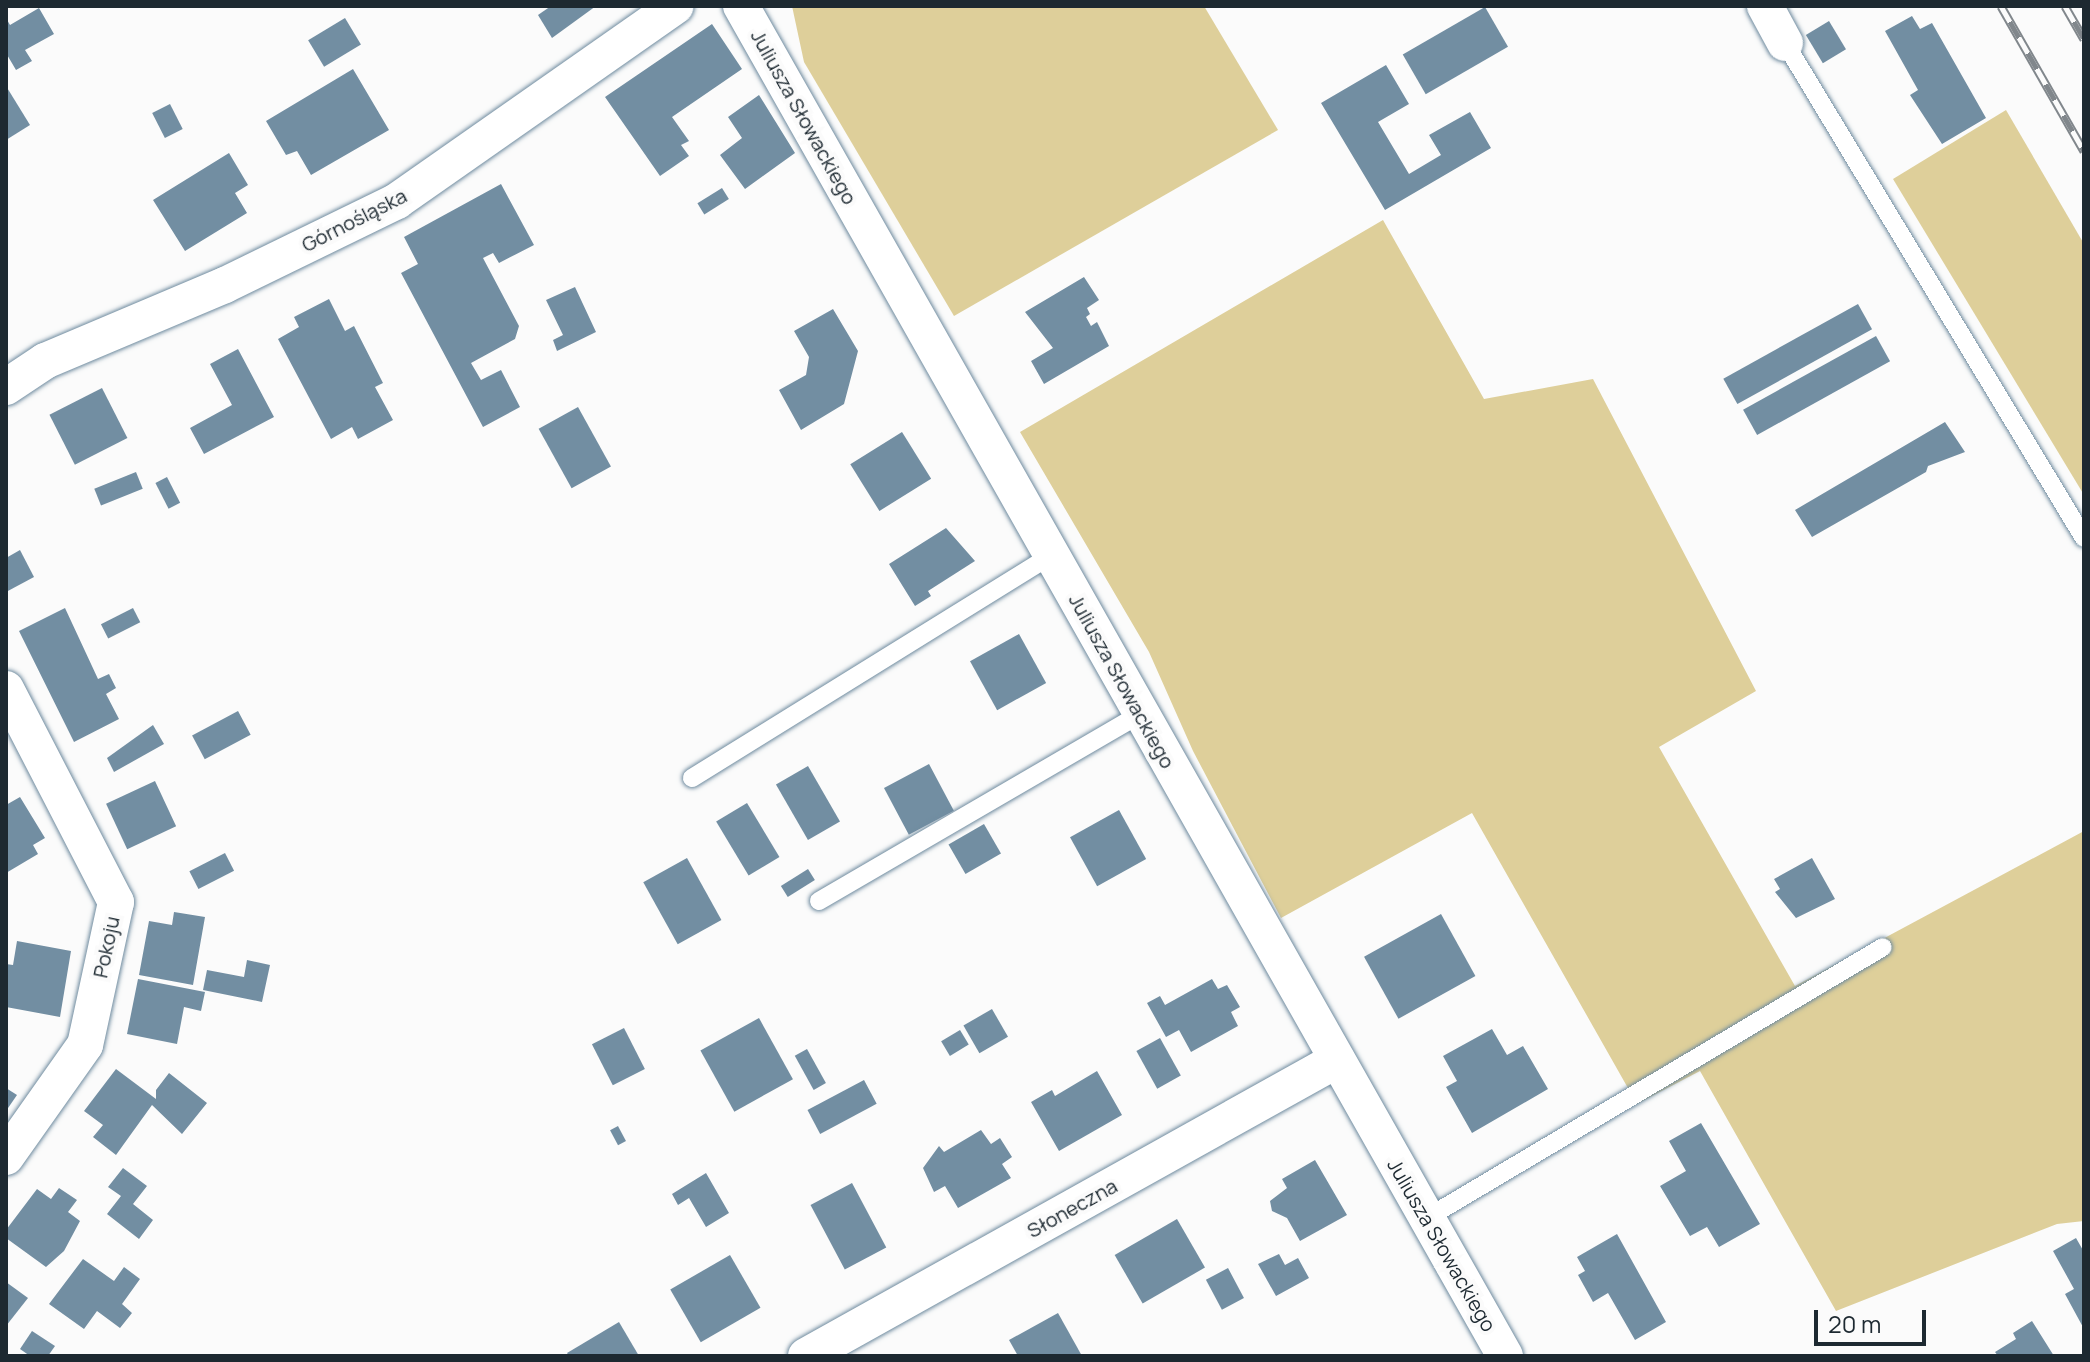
<!DOCTYPE html>
<meta charset="utf-8">
<style>
body{margin:0}
#map{position:relative;width:2090px;height:1362px;overflow:hidden;background:#fbfbfb;font-family:Manrope,sans-serif}
div>[style]{position:absolute}
.green>*{inset:0;background:#decf9a}
.building>*{inset:0;background:#728ea2;transform-origin:0 0}
.roads{filter:drop-shadow(0 0 2px #6f8b9f) drop-shadow(0 0 2px #6f8b9f)}
.lane>*{height:18px;margin:-9px;padding:0 9px;transform-origin:9px;border-radius:9px;background:#fff}
.street>*{height:36px;margin:-18px;padding:0 18px;transform-origin:18px;border-radius:18px;background:#fff}
.rail>*{height:9px;margin-top:-4.5px;transform-origin:0;background:repeating-linear-gradient(90deg,#fbfbfb 0 18px,#81878c 0 36px);box-sizing:border-box;border-block:2px solid #81878c}
span{translate:-50% -50%;white-space:nowrap;text-align:center;line-height:1.15;-webkit-text-stroke:8px #fbfbfb;paint-order:stroke}
.street-label{font-size:20px;color:#1d2931}
.frame{position:absolute;inset:0;border:8px solid #1d2931;pointer-events:none}
.scale{position:absolute;left:1814px;top:1310px;width:112px;height:36px;box-sizing:border-box;border:4px solid #1d2931;border-top:0;padding-left:10px;font-size:24px;line-height:28px;white-space:nowrap;color:#1d2931;-webkit-text-stroke:6px #fbfbfb;paint-order:stroke}
</style>
<div id="map">
<div class="green">
<i style="clip-path:polygon(792px 6px,1204px 6px,1278px 130px,954px 316px,804px 62px)"></i>
<i style="clip-path:polygon(2006px 110px,2084px 244px,2084px 495px,1893px 179px)"></i>
<i style="clip-path:polygon(1383px 220px,1484px 399px,1593px 379px,1756px 691px,1659px 747px,1795px 986px,2084px 831px,2084px 1221px,2057px 1224px,1836px 1311px,1700px 1071px,1637px 1104px,1472px 813px,1281px 918px,1193px 751px,1149px 652px,1020px 432px)"></i>
</div>
<div class="building">
<i style="clip-path:polygon(551px 6px,596px 6px,552px 38px,538px 15px)"></i>
<i style="left:1485px;top:7px;width:46px;height:95px;rotate:60deg"></i>
<i style="clip-path:polygon(39px 8px,54px 34px,25px 50px,32px 61px,16px 70px,6px 53px,6px 18px,10px 25px)"></i>
<i style="clip-path:polygon(1912px 16px,1920px 29px,1932px 23px,1986px 118px,1942px 144px,1910px 95px,1918px 90px,1885px 31px)"></i>
<i style="left:345px;top:18px;width:31px;height:43px;rotate:59deg"></i>
<i style="left:1829px;top:21px;width:33px;height:27px;rotate:59deg"></i>
<i style="clip-path:polygon(712px 24px,742px 69px,672px 117px,689px 141px,681px 145px,689px 156px,660px 176px,605px 97px)"></i>
<i style="clip-path:polygon(1386px 65px,1409px 104px,1378px 122px,1409px 174px,1441px 155px,1429px 135px,1470px 112px,1491px 148px,1385px 210px,1321px 103px)"></i>
<i style="clip-path:polygon(353px 69px,389px 130px,311px 175px,297px 151px,286px 155px,266px 121px)"></i>
<i style="clip-path:polygon(6px 86px,30px 125px,6px 140px)"></i>
<i style="clip-path:polygon(759px 95px,795px 153px,745px 189px,720px 155px,742px 138px,728px 117px)"></i>
<i style="left:170px;top:104px;width:28px;height:20px;rotate:63deg"></i>
<i style="clip-path:polygon(229px 153px,248px 185px,235px 193px,247px 213px,185px 251px,153px 200px)"></i>
<i style="clip-path:polygon(501px 184px,534px 245px,499px 263px,493px 253px,483px 258px,519px 326px,515px 339px,471px 363px,481px 380px,501px 370px,520px 407px,483px 427px,401px 273px,418px 264px,404px 237px)"></i>
<i style="left:722px;top:188px;width:13px;height:29px;rotate:58deg"></i>
<i style="clip-path:polygon(1084px 277px,1099px 300px,1087px 308px,1090px 314px,1086px 317px,1091px 326px,1097px 322px,1109px 346px,1044px 384px,1031px 361px,1053px 348px,1025px 312px)"></i>
<i style="clip-path:polygon(575px 287px,596px 332px,557px 351px,553px 340px,563px 335px,546px 300px)"></i>
<i style="clip-path:polygon(329px 299px,345px 331px,354px 326px,383px 383px,375px 387px,393px 420px,358px 439px,352px 427px,331px 439px,278px 339px,299px 327px,294px 317px)"></i>
<i style="left:1858px;top:304px;width:29px;height:154px;rotate:61deg"></i>
<i style="clip-path:polygon(833px 309px,858px 351px,844px 404px,801px 430px,779px 390px,806px 375px,809px 357px,794px 331px)"></i>
<i style="left:1876px;top:336px;width:29px;height:152px;rotate:61deg"></i>
<i style="clip-path:polygon(238px 349px,274px 417px,204px 454px,190px 428px,232px 405px,210px 364px)"></i>
<i style="left:102px;top:388px;width:56px;height:59px;rotate:63deg"></i>
<i style="left:578px;top:407px;width:68px;height:45px;rotate:61deg"></i>
<i style="clip-path:polygon(1945px 422px,1965px 452px,1928px 466px,1926px 472px,1812px 537px,1795px 510px)"></i>
<i style="left:902px;top:432px;width:55px;height:61px;rotate:58deg"></i>
<i style="left:136px;top:472px;width:18px;height:45px;rotate:68deg"></i>
<i style="left:167px;top:477px;width:29px;height:13px;rotate:63deg"></i>
<i style="clip-path:polygon(946px 528px,975px 561px,928px 591px,931px 596px,915px 606px,889px 564px)"></i>
<i style="clip-path:polygon(20px 550px,34px 577px,6px 592px,6px 558px)"></i>
<i style="clip-path:polygon(65px 608px,98px 679px,109px 674px,116px 688px,106px 694px,119px 719px,74px 742px,19px 631px)"></i>
<i style="left:133px;top:608px;width:16px;height:36px;rotate:63deg"></i>
<i style="left:1019px;top:634px;width:56px;height:56px;rotate:61deg"></i>
<i style="left:238px;top:711px;width:27px;height:52px;rotate:62deg"></i>
<i style="clip-path:polygon(153px 725px,164px 744px,114px 772px,107px 758px)"></i>
<i style="left:929px;top:764px;width:53px;height:51px;rotate:62deg"></i>
<i style="left:808px;top:766px;width:64px;height:37px;rotate:60deg"></i>
<i style="left:155px;top:781px;width:50px;height:54px;rotate:65deg"></i>
<i style="clip-path:polygon(20px 797px,45px 838px,33px 845px,38px 854px,6px 873px,6px 805px)"></i>
<i style="left:747px;top:803px;width:63px;height:36px;rotate:59deg"></i>
<i style="left:1119px;top:810px;width:56px;height:56px;rotate:61deg"></i>
<i style="left:984px;top:824px;width:34px;height:41px;rotate:60deg"></i>
<i style="left:225px;top:853px;width:20px;height:40px;rotate:63deg"></i>
<i style="left:687px;top:858px;width:71px;height:50px;rotate:61deg"></i>
<i style="clip-path:polygon(1812px 858px,1835px 899px,1796px 918px,1775px 892px,1780px 889px,1774px 879px)"></i>
<i style="left:808px;top:869px;width:13px;height:32px;rotate:58deg"></i>
<i style="clip-path:polygon(174px 912px,205px 917px,193px 985px,139px 975px,149px 921px,172px 925px)"></i>
<i style="left:1441px;top:914px;width:71px;height:88px;rotate:61deg"></i>
<i style="clip-path:polygon(17px 941px,71px 951px,60px 1017px,6px 1007px,6px 964px,13px 965px)"></i>
<i style="clip-path:polygon(247px 960px,270px 965px,262px 1002px,203px 990px,207px 970px,244px 977px)"></i>
<i style="clip-path:polygon(138px 979px,205px 992px,201px 1011px,184px 1007px,177px 1044px,127px 1034px)"></i>
<i style="clip-path:polygon(1212px 979px,1218px 989px,1227px 985px,1240px 1007px,1231px 1012px,1238px 1026px,1191px 1052px,1179px 1030px,1166px 1037px,1147px 1003px,1160px 996px,1165px 1005px)"></i>
<i style="left:992px;top:1009px;width:32px;height:33px;rotate:60deg"></i>
<i style="left:759px;top:1018px;width:70px;height:67px;rotate:61deg"></i>
<i style="left:624px;top:1028px;width:46px;height:36px;rotate:63deg"></i>
<i style="clip-path:polygon(1492px 1029px,1507px 1055px,1523px 1046px,1548px 1089px,1472px 1133px,1446px 1087px,1457px 1081px,1443px 1056px)"></i>
<i style="left:960px;top:1030px;width:17px;height:22px;rotate:59deg"></i>
<i style="left:1160px;top:1038px;width:43px;height:27px;rotate:61deg"></i>
<i style="left:807px;top:1049px;width:39px;height:14px;rotate:61deg"></i>
<i style="clip-path:polygon(116px 1069px,156px 1099px,156px 1090px,169px 1073px,207px 1103px,182px 1134px,152px 1105px,116px 1155px,93px 1137px,103px 1125px,84px 1111px)"></i>
<i style="clip-path:polygon(1097px 1071px,1122px 1115px,1059px 1151px,1031px 1102px,1052px 1090px,1055px 1096px)"></i>
<i style="left:864px;top:1080px;width:27px;height:64px;rotate:62deg"></i>
<i style="clip-path:polygon(6px 1088px,17px 1095px,6px 1111px)"></i>
<i style="clip-path:polygon(1701px 1123px,1760px 1224px,1719px 1247px,1707px 1227px,1690px 1236px,1660px 1186px,1686px 1171px,1669px 1141px)"></i>
<i style="left:618px;top:1126px;width:17px;height:9px;rotate:62deg"></i>
<i style="clip-path:polygon(981px 1130px,991px 1144px,1000px 1138px,1012px 1157px,1002px 1164px,1011px 1178px,958px 1208px,945px 1186px,934px 1192px,923px 1168px,939px 1146px,944px 1152px)"></i>
<i style="clip-path:polygon(1315px 1160px,1347px 1215px,1300px 1241px,1287px 1218px,1272px 1211px,1270px 1201px,1287px 1188px,1282px 1179px)"></i>
<i style="clip-path:polygon(123px 1168px,147px 1186px,133px 1204px,153px 1220px,139px 1239px,107px 1214px,121px 1196px,108px 1187px)"></i>
<i style="clip-path:polygon(706px 1173px,729px 1213px,706px 1227px,689px 1198px,678px 1205px,672px 1194px)"></i>
<i style="left:852px;top:1183px;width:73px;height:47px;rotate:62deg"></i>
<i style="clip-path:polygon(59px 1188px,77px 1200px,68px 1212px,80px 1221px,64px 1251px,46px 1267px,6px 1238px,6px 1230px,37px 1189px,51px 1199px)"></i>
<i style="left:1177px;top:1219px;width:56px;height:72px;rotate:60deg"></i>
<i style="clip-path:polygon(1617px 1234px,1666px 1322px,1635px 1340px,1608px 1293px,1593px 1302px,1578px 1275px,1585px 1271px,1577px 1257px)"></i>
<i style="clip-path:polygon(2076px 1238px,2084px 1252px,2084px 1329px,2065px 1294px,2074px 1289px,2053px 1251px)"></i>
<i style="clip-path:polygon(1279px 1254px,1285px 1265px,1298px 1258px,1309px 1278px,1276px 1296px,1258px 1264px)"></i>
<i style="left:730px;top:1255px;width:61px;height:69px;rotate:60deg"></i>
<i style="clip-path:polygon(83px 1259px,114px 1281px,124px 1267px,140px 1279px,122px 1304px,132px 1313px,120px 1328px,97px 1311px,84px 1329px,49px 1304px)"></i>
<i style="left:1228px;top:1268px;width:34px;height:25px;rotate:62deg"></i>
<i style="clip-path:polygon(6px 1282px,28px 1298px,6px 1326px)"></i>
<i style="clip-path:polygon(1058px 1313px,1082px 1356px,1018px 1356px,1009px 1340px)"></i>
<i style="clip-path:polygon(2032px 1321px,2054px 1356px,1998px 1356px,1995px 1352px,2016px 1339px,2013px 1333px)"></i>
<i style="clip-path:polygon(619px 1322px,639px 1356px,569px 1356px,567px 1353px)"></i>
<i style="clip-path:polygon(32px 1331px,55px 1346px,48px 1356px,30px 1356px,20px 1349px)"></i>
</div>
<div class="roads">
<div class="lane">
<i style="left:1785px;top:43px;width:578px;rotate:58.87deg"></i>
<i style="left:692px;top:778px;width:423px;rotate:-31.8deg"></i>
<i style="left:819px;top:901px;width:371px;rotate:-30.2deg"></i>
<i style="left:1427px;top:1218px;width:530px;rotate:-30.72deg"></i>
</div>
<div class="street">
<i style="left:741px;top:6px;width:1551px;rotate:60.49deg"></i>
<i style="left:1765px;top:6px;width:42px;rotate:61.6deg"></i>
<i style="left:6px;top:387px;width:47px;rotate:-33.7deg"></i>
<i style="left:45px;top:361px;width:195px;rotate:-22.9deg"></i>
<i style="left:225px;top:285px;width:191px;rotate:-26deg"></i>
<i style="left:397px;top:201px;width:340px;rotate:-35deg"></i>
<i style="left:6px;top:689px;width:240px;rotate:62.7deg"></i>
<i style="left:116px;top:902px;width:146px;rotate:102.2deg"></i>
<i style="left:85px;top:1045px;width:137px;rotate:125.2deg"></i>
<i style="left:806px;top:1356px;width:608px;rotate:-29.14deg"></i>
</div>
</div>
<div class="rail">
<i style="left:2001px;top:6px;width:167px;rotate:60.2deg"></i>
<i style="left:2065px;top:6px;width:38px;rotate:60deg"></i>
</div>
<div class="street-label">
<span style="left:804px;top:117px;rotate:61deg">Juliusza Słowackiego</span>
<span style="left:354px;top:220px;rotate:-27deg">Górnośląska</span>
<span style="left:1122px;top:681px;rotate:61deg">Juliusza Słowackiego</span>
<span style="left:106px;top:947px;rotate:-78deg">Pokoju</span>
<span style="left:1072px;top:1208px;rotate:-29deg">Słoneczna</span>
<span style="left:1442px;top:1245px;rotate:60deg">Juliusza Słowackiego</span>
</div>
<div class="frame"></div>
<div class="scale">20 m</div>
</div>
